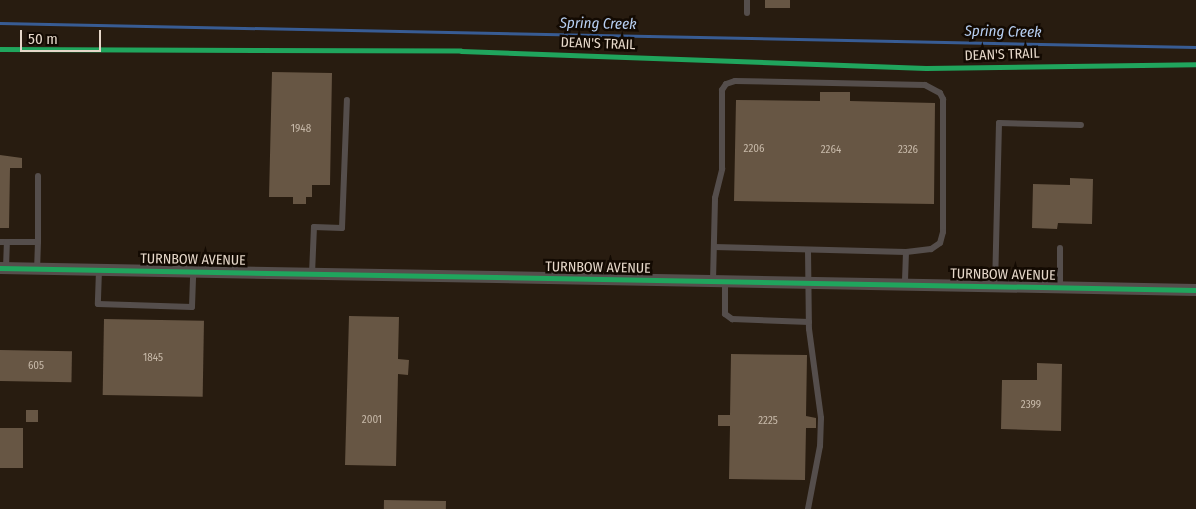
<!DOCTYPE html>
<style>
body{margin:0}
#map{position:relative;width:1196px;height:509px;overflow:hidden;background:#281c10;font-family:"Fira Sans Condensed",sans-serif}
div>[style]{position:absolute}
.stream>*{height:3px;margin:-1.5px;padding:0 1.5px;transform-origin:1.5px;border-radius:1.5px;background:#385c94}
.building>*{inset:0;background:#675644;transform-origin:0 0}
.service>*{height:6px;margin:-3px;padding:0 3px;transform-origin:3px;border-radius:3px;background:#554e4c}
.minor>*{height:12px;margin:-6px;padding:0 6px;transform-origin:6px;border-radius:6px;background:#554e4c}
.cycleway>*{height:5px;margin:-2.5px;padding:0 2.5px;transform-origin:2.5px;border-radius:2.5px;background:#20a55d}
span{translate:-50% -50%;white-space:nowrap;text-align:center;line-height:1.15;-webkit-text-stroke:5px #130a02;paint-order:stroke}
.number-label{font-size:11px;color:#c6b8a8}
.number-label span{-webkit-text-stroke-width:0}
.street-label{font-size:14px;color:#e6d8ca}
.water-label{font-size:15px;color:#b7cff2;font-style:italic}
.scale{position:absolute;left:20px;top:30px;width:81px;height:22px;box-sizing:border-box;border:2px solid #e6d8ca;border-top:0;padding-left:6px;font-size:15px;line-height:18px;white-space:nowrap;color:#e6d8ca;-webkit-text-stroke:4px #130a02;paint-order:stroke}
</style>
<div id="map">
<div class="stream">
<i style="left:0;top:23px;width:1196px;rotate:1.15deg"></i>
</div>
<div class="building">
<i style="left:765px;top:0;width:25px;height:8px"></i>
<i style="clip-path:polygon(272px 72px,332px 73px,330px 185px,312px 185px,312px 197px,306px 197px,306px 204px,293px 204px,293px 197px,269px 197px)"></i>
<i style="clip-path:polygon(820px 92px,850px 92px,850px 101px,935px 103px,934px 204px,734px 201px,736px 100px,820px 101px)"></i>
<i style="clip-path:polygon(0 155px,22px 158px,22px 168px,10px 168px,9px 228px,0 228px)"></i>
<i style="clip-path:polygon(1070px 178px,1093px 179px,1092px 224px,1058px 223px,1057px 229px,1032px 228px,1033px 184px,1070px 185px)"></i>
<i style="clip-path:polygon(349px 316px,399px 317px,398px 359px,409px 360px,408px 375px,398px 374px,396px 466px,345px 465px)"></i>
<i style="left:104px;top:319px;width:100px;height:76px;rotate:1deg"></i>
<i style="left:0;top:350px;width:72px;height:31px;rotate:1deg"></i>
<i style="clip-path:polygon(731px 354px,807px 355px,806px 416px,816px 418px,816px 428px,806px 428px,805px 480px,729px 479px,730px 426px,718px 426px,718px 415px,730px 415px)"></i>
<i style="clip-path:polygon(1037px 363px,1062px 364px,1061px 431px,1001px 429px,1002px 380px,1037px 380px)"></i>
<i style="left:26px;top:410px;width:12px;height:12px"></i>
<i style="left:0;top:428px;width:23px;height:40px"></i>
<i style="left:384px;top:500px;width:62px;height:9px;rotate:1deg"></i>
</div>
<div class="service">
<i style="left:747px;top:13px;width:13px;rotate:-90deg"></i>
<i style="left:0;top:242px;width:38px"></i>
<i style="left:38px;top:242px;width:27px;rotate:92deg"></i>
<i style="left:38px;top:242px;width:66px;rotate:-90deg"></i>
<i style="left:714px;top:247px;width:192px;rotate:1.5deg"></i>
<i style="left:1060px;top:248px;width:40px;rotate:90deg"></i>
<i style="left:808px;top:250px;width:79px;rotate:89.3deg"></i>
<i style="left:809px;top:329px;width:90px;rotate:82.3deg"></i>
<i style="left:821px;top:418px;width:28px;rotate:92deg"></i>
<i style="left:820px;top:446px;width:64px;rotate:100.8deg"></i>
<i style="left:6px;top:268px;width:26px;rotate:-88deg"></i>
<i style="left:99px;top:270px;width:34px;rotate:92deg"></i>
<i style="left:98px;top:304px;width:94px;rotate:1.8deg"></i>
<i style="left:192px;top:307px;width:35px;rotate:-88deg"></i>
<i style="left:312px;top:274px;width:47px;rotate:-87.6deg"></i>
<i style="left:314px;top:227px;width:28px;rotate:2deg"></i>
<i style="left:342px;top:228px;width:128px;rotate:-87.8deg"></i>
<i style="left:713px;top:281px;width:83px;rotate:-88.6deg"></i>
<i style="left:715px;top:198px;width:30px;rotate:-76deg"></i>
<i style="left:722px;top:169px;width:79px;rotate:-90deg"></i>
<i style="left:722px;top:90px;width:7px;rotate:-56deg"></i>
<i style="left:726px;top:84px;width:9px;rotate:-18deg"></i>
<i style="left:735px;top:81px;width:190px;rotate:1.2deg"></i>
<i style="left:925px;top:85px;width:17px;rotate:28deg"></i>
<i style="left:940px;top:93px;width:7px;rotate:63deg"></i>
<i style="left:943px;top:99px;width:133px;rotate:90deg"></i>
<i style="left:943px;top:232px;width:11px;rotate:105deg"></i>
<i style="left:940px;top:243px;width:11px;rotate:146deg"></i>
<i style="left:931px;top:249px;width:25px;rotate:173deg"></i>
<i style="left:906px;top:252px;width:33px;rotate:92deg"></i>
<i style="left:725px;top:282px;width:32px;rotate:90deg"></i>
<i style="left:725px;top:314px;width:9px;rotate:36deg"></i>
<i style="left:732px;top:319px;width:77px;rotate:2.2deg"></i>
<i style="left:995px;top:287px;width:164px;rotate:-88.6deg"></i>
<i style="left:999px;top:123px;width:82px;rotate:1.4deg"></i>
</div>
<div class="minor">
<i style="left:0;top:268px;width:1196px;rotate:1.05deg"></i>
</div>
<div class="cycleway">
<i style="left:0;top:49px;width:461px;rotate:0.2deg"></i>
<i style="left:461px;top:51px;width:465px;rotate:2.1deg"></i>
<i style="left:926px;top:68px;width:270px;rotate:-0.8deg"></i>
<i style="left:0;top:268px;width:1196px;rotate:1.05deg"></i>
</div>
<div class="number-label">
<span style="left:301px;top:129px">1948</span>
<span style="left:754px;top:149px">2206</span>
<span style="left:831px;top:150px">2264</span>
<span style="left:908px;top:150px">2326</span>
<span style="left:153px;top:358px">1845</span>
<span style="left:36px;top:366px">605</span>
<span style="left:1031px;top:405px">2399</span>
<span style="left:372px;top:420px">2001</span>
<span style="left:768px;top:421px">2225</span>
</div>
<div class="street-label">
<span style="left:598px;top:44px;rotate:2deg">DEAN'S TRAIL</span>
<span style="left:1002px;top:55px;rotate:-2deg">DEAN'S TRAIL</span>
<span style="left:193px;top:260px;rotate:1deg">TURNBOW AVENUE</span>
<span style="left:598px;top:268px;rotate:1deg">TURNBOW AVENUE</span>
<span style="left:1003px;top:275px;rotate:1deg">TURNBOW AVENUE</span>
</div>
<div class="water-label">
<span style="left:598px;top:24px;rotate:1deg">Spring Creek</span>
<span style="left:1003px;top:32px;rotate:1deg">Spring Creek</span>
</div>
<div class="scale">50 m</div>
</div>
